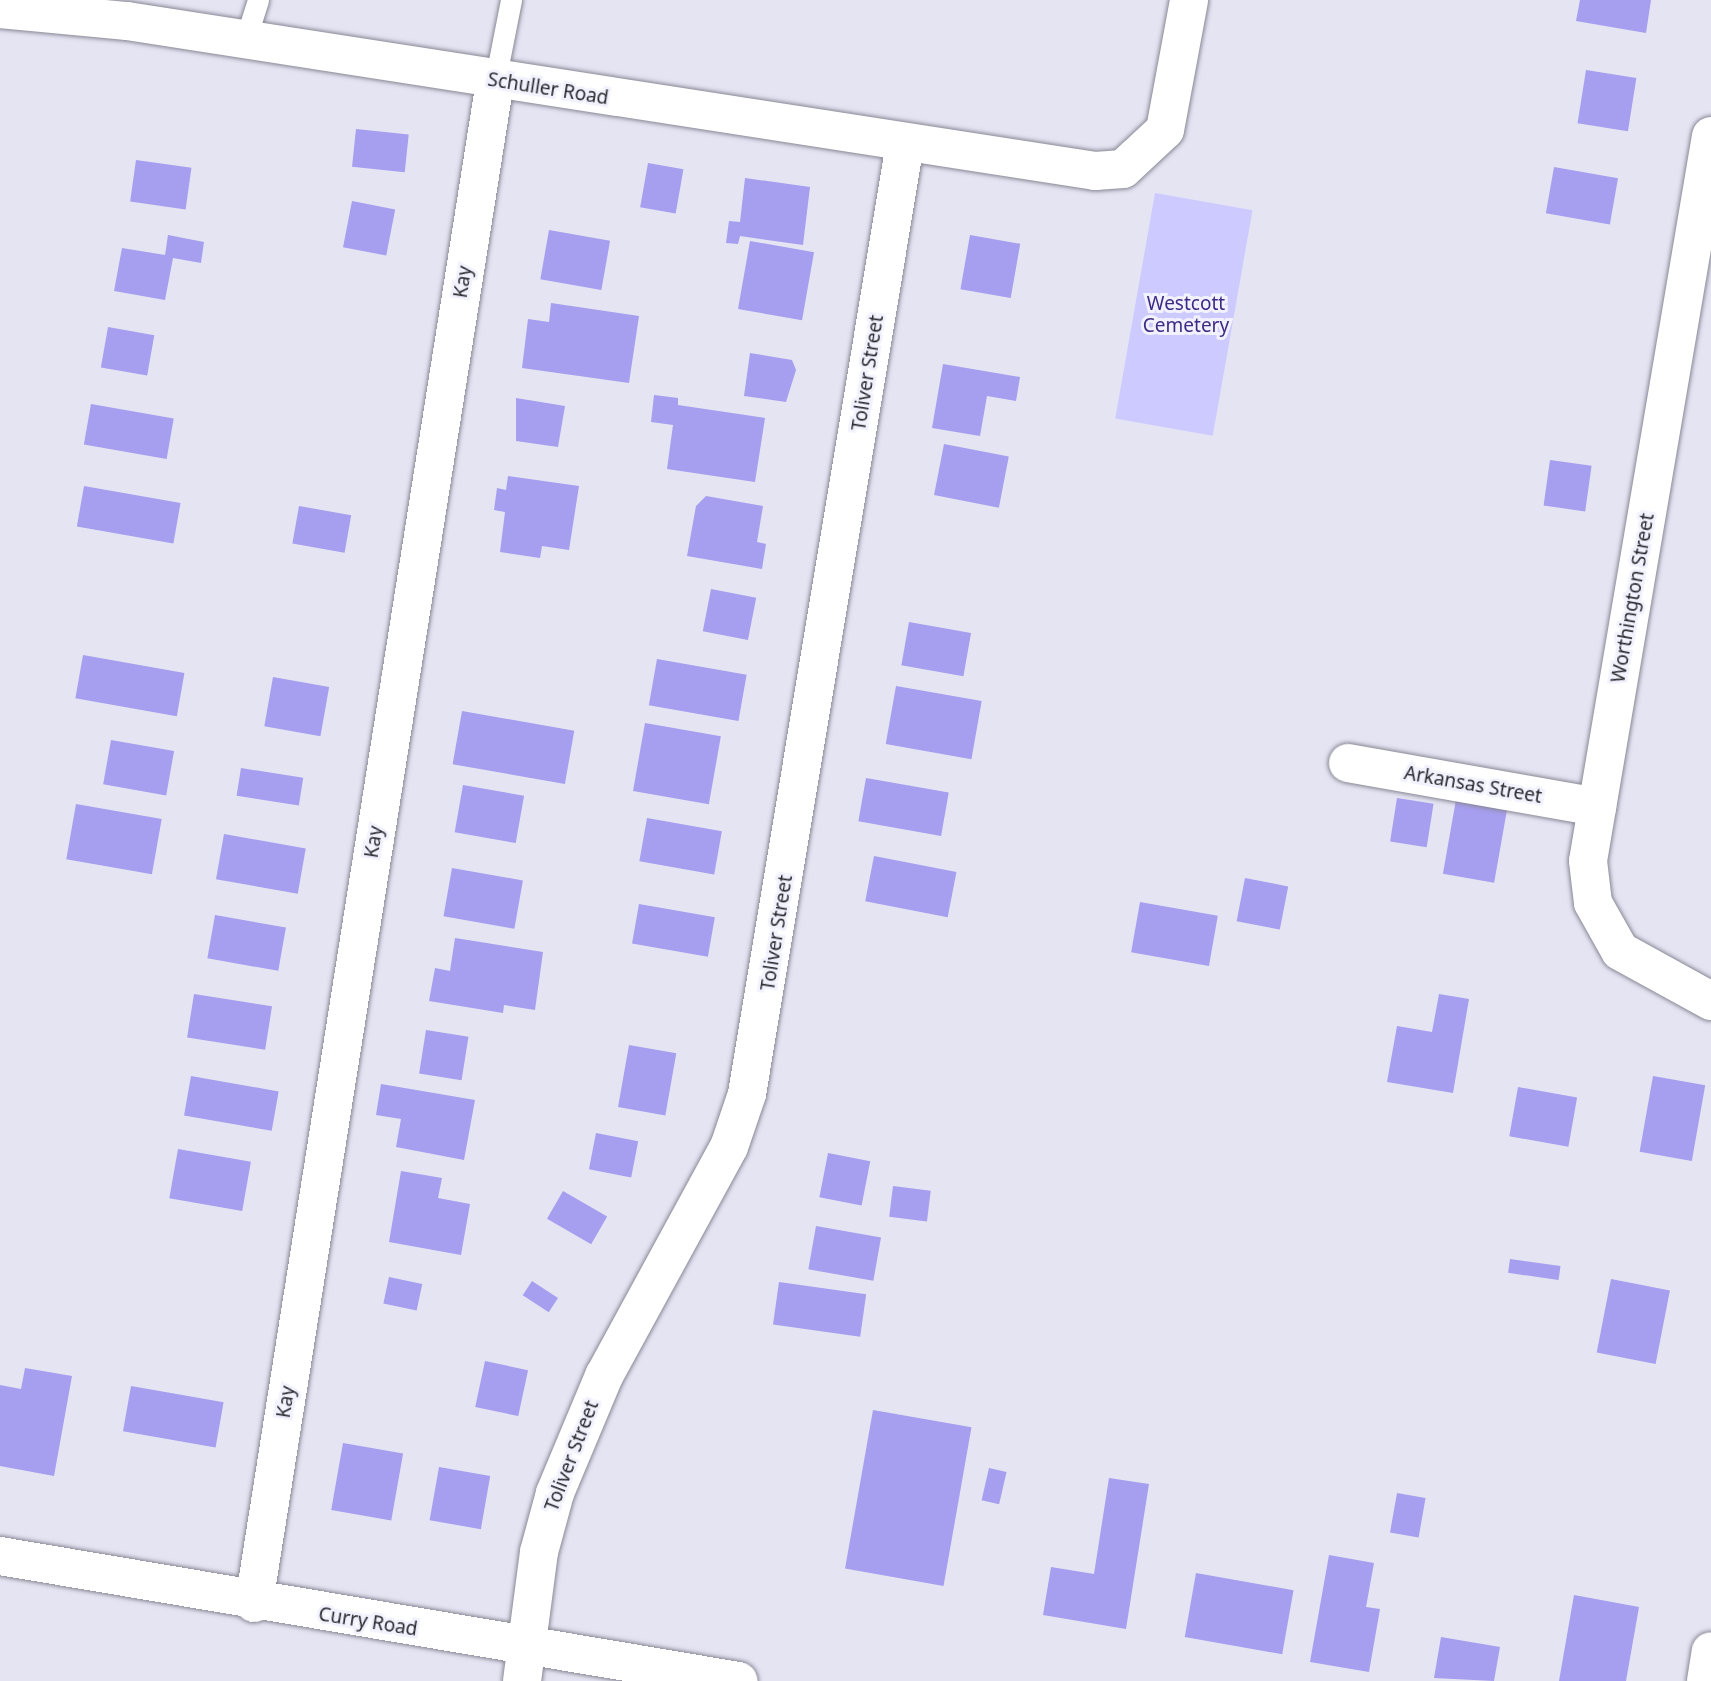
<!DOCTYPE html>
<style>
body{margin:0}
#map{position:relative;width:1711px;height:1681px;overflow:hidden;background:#e5e4f3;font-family:"Noto Sans",sans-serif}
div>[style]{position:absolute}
.green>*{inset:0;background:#cdcaff;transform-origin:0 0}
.building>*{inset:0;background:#a69eee;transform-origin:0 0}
.roads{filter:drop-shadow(0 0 2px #888895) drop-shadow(0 0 2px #888895)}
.lane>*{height:21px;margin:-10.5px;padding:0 10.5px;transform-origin:10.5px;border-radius:10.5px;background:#fff}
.street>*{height:38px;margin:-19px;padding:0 19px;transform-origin:19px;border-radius:19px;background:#fff}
span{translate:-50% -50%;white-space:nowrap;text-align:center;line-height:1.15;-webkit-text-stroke:6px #f2f2fe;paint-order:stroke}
.street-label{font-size:19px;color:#29282e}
.park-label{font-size:19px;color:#3f2b86}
</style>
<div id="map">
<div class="green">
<i style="left:1155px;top:193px;width:99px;height:229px;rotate:10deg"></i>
</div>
<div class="building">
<i style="clip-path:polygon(1580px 0,1651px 0,1646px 33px,1576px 21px)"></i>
<i style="left:1586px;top:70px;width:51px;height:54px;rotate:9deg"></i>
<i style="left:356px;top:129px;width:53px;height:38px;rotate:6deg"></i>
<i style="left:136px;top:160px;width:56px;height:42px;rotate:8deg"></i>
<i style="left:648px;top:163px;width:36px;height:45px;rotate:10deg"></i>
<i style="left:1554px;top:167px;width:65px;height:47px;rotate:10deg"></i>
<i style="clip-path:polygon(745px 178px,810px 187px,803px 245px,740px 236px,738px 244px,726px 243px,729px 221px,740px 222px)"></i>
<i style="left:352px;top:201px;width:44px;height:47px;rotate:11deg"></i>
<i style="left:549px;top:230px;width:62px;height:50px;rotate:10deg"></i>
<i style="clip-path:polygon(168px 235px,204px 242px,201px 263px,173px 258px,165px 300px,114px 291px,122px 248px,165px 255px)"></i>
<i style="left:970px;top:235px;width:51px;height:55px;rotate:10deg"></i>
<i style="left:750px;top:241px;width:65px;height:69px;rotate:10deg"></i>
<i style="clip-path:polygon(551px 303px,639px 316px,629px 383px,522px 368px,528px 319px,549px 322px)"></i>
<i style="left:108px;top:327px;width:47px;height:41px;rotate:10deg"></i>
<i style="clip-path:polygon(750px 353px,792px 360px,796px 370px,786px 402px,744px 396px)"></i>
<i style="clip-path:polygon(943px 364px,1020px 377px,1016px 401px,987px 396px,980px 436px,932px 428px)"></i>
<i style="clip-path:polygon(654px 395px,678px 398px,678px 405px,765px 418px,755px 482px,667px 469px,673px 425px,651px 422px)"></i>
<i style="clip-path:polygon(516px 398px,565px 406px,558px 447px,516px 441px)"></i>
<i style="left:91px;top:404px;width:84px;height:41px;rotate:10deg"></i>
<i style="left:944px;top:444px;width:66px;height:52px;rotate:11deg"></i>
<i style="left:1550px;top:460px;width:42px;height:46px;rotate:8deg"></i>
<i style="clip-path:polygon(508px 476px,579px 486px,569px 550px,542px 546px,540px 558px,500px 552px,505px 512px,494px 510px,497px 488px,506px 490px)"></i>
<i style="left:84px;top:486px;width:98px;height:41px;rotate:10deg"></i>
<i style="clip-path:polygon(706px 496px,763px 506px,757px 542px,766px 544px,762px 569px,687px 556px,696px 506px)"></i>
<i style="left:299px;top:506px;width:53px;height:38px;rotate:10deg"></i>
<i style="left:711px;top:589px;width:46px;height:43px;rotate:11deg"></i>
<i style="left:909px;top:622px;width:63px;height:44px;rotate:10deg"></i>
<i style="left:83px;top:655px;width:103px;height:44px;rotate:10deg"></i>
<i style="left:657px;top:659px;width:91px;height:47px;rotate:10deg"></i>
<i style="left:273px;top:677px;width:57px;height:50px;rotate:10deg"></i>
<i style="left:896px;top:686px;width:87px;height:59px;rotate:10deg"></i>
<i style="left:462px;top:711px;width:114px;height:54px;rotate:10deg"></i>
<i style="left:645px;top:723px;width:77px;height:69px;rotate:10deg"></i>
<i style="left:111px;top:740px;width:64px;height:45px;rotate:10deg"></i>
<i style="left:241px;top:768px;width:63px;height:28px;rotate:9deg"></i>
<i style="left:866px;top:778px;width:84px;height:44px;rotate:10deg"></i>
<i style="left:463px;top:785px;width:62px;height:48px;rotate:10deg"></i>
<i style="left:1457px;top:794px;width:52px;height:81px;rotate:10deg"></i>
<i style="left:1397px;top:798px;width:37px;height:44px;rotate:9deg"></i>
<i style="left:76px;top:804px;width:87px;height:56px;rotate:10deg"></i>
<i style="left:647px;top:818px;width:76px;height:44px;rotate:10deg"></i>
<i style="left:224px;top:834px;width:83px;height:46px;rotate:10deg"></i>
<i style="left:874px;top:856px;width:84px;height:46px;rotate:11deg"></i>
<i style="left:452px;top:868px;width:72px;height:49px;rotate:10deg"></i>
<i style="left:1245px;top:878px;width:44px;height:44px;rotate:11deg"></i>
<i style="left:1140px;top:902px;width:79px;height:51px;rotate:10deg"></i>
<i style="left:639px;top:904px;width:77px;height:40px;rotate:10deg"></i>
<i style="left:215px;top:915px;width:72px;height:44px;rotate:10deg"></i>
<i style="clip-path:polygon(455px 938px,543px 952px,535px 1010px,504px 1005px,503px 1013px,429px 1001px,435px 968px,450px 971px)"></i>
<i style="left:194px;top:994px;width:79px;height:44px;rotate:9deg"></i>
<i style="clip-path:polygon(1439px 994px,1469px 999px,1453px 1093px,1387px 1082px,1397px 1026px,1432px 1032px)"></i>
<i style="left:426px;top:1030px;width:43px;height:44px;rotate:9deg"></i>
<i style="left:629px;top:1045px;width:48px;height:63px;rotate:10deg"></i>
<i style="left:191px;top:1076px;width:89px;height:40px;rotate:10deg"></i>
<i style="left:1653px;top:1076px;width:53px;height:77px;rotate:10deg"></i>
<i style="clip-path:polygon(381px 1084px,475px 1100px,464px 1160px,396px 1147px,401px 1119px,376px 1115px)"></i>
<i style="left:1518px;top:1087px;width:60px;height:50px;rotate:10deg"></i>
<i style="left:596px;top:1133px;width:43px;height:37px;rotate:11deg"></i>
<i style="left:178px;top:1149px;width:74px;height:50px;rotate:10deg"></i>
<i style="left:828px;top:1153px;width:43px;height:45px;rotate:11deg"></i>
<i style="clip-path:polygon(401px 1171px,442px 1178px,438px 1198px,470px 1204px,461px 1255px,389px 1242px)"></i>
<i style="left:893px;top:1186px;width:38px;height:31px;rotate:7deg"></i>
<i style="left:563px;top:1191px;width:51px;height:32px;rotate:30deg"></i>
<i style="left:816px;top:1226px;width:66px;height:44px;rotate:10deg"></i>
<i style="left:1510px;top:1259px;width:51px;height:14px;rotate:8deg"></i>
<i style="left:389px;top:1277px;width:34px;height:27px;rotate:12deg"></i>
<i style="left:1611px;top:1279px;width:60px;height:75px;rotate:11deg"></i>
<i style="left:532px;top:1281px;width:31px;height:17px;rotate:33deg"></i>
<i style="left:779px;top:1282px;width:88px;height:43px;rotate:8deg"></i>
<i style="left:485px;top:1361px;width:44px;height:47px;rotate:12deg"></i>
<i style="clip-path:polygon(25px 1368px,72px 1376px,54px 1476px,0 1466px,0 1385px,21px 1389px)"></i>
<i style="left:131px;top:1386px;width:94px;height:46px;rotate:10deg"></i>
<i style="left:873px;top:1410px;width:100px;height:161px;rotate:10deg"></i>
<i style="left:343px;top:1443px;width:61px;height:68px;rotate:10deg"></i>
<i style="left:439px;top:1467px;width:52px;height:54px;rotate:10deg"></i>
<i style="left:989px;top:1468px;width:18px;height:33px;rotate:13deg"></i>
<i style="clip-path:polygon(1109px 1478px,1149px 1484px,1126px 1629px,1043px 1615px,1051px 1567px,1094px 1574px)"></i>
<i style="left:1397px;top:1493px;width:29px;height:40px;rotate:10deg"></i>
<i style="clip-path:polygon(1329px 1555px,1374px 1563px,1366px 1607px,1380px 1609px,1369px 1672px,1310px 1662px)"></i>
<i style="left:1196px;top:1573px;width:99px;height:65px;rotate:10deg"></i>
<i style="clip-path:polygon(1574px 1595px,1639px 1607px,1626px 1681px,1559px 1681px)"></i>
<i style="clip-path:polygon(1441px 1637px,1500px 1647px,1494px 1681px,1434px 1678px)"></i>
</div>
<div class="roads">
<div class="lane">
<i style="left:245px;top:41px;width:43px;rotate:-72.4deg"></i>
<i style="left:495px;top:81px;width:83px;rotate:-78.8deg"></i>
</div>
<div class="street">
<i style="left:0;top:9px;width:128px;rotate:5.4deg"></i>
<i style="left:127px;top:21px;width:980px;rotate:8.81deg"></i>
<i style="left:1095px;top:171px;width:28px;rotate:-4deg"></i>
<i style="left:1123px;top:169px;width:57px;rotate:-42.9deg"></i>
<i style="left:1165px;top:130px;width:132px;rotate:-79.5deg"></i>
<i style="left:1711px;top:136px;width:735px;rotate:99.63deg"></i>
<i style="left:1588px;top:861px;width:42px;rotate:83.2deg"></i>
<i style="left:1593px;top:903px;width:55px;rotate:60.6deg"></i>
<i style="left:1620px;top:951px;width:104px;rotate:28.8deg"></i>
<i style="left:1348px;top:763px;width:253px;rotate:10deg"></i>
<i style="left:0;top:1556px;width:749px;rotate:9.61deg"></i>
<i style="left:254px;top:1603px;width:1541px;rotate:-81deg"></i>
<i style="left:522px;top:1681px;width:130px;rotate:-82.5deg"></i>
<i style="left:539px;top:1552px;width:61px;rotate:-74.8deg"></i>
<i style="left:555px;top:1493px;width:127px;rotate:-67.3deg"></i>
<i style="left:604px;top:1376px;width:261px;rotate:-61.4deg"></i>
<i style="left:729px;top:1147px;width:56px;rotate:-71.2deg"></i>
<i style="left:747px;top:1094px;width:963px;rotate:-80.56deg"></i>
<i style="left:1706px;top:1681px;width:30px;rotate:-81deg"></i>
</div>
</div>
<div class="street-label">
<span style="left:548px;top:89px;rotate:9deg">Schuller Road</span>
<span style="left:463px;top:282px;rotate:-81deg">Kay</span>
<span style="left:868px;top:373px;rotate:-81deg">Toliver Street</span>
<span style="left:1633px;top:598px;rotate:-80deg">Worthington Street</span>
<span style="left:1473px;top:785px;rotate:10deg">Arkansas Street</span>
<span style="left:374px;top:842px;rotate:-81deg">Kay</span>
<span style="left:777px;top:933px;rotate:-81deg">Toliver Street</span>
<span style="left:286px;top:1402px;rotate:-81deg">Kay</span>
<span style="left:572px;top:1456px;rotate:-69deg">Toliver Street</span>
<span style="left:368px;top:1622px;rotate:9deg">Curry Road</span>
</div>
<div class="park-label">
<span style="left:1186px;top:315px">Westcott<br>Cemetery</span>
</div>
</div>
